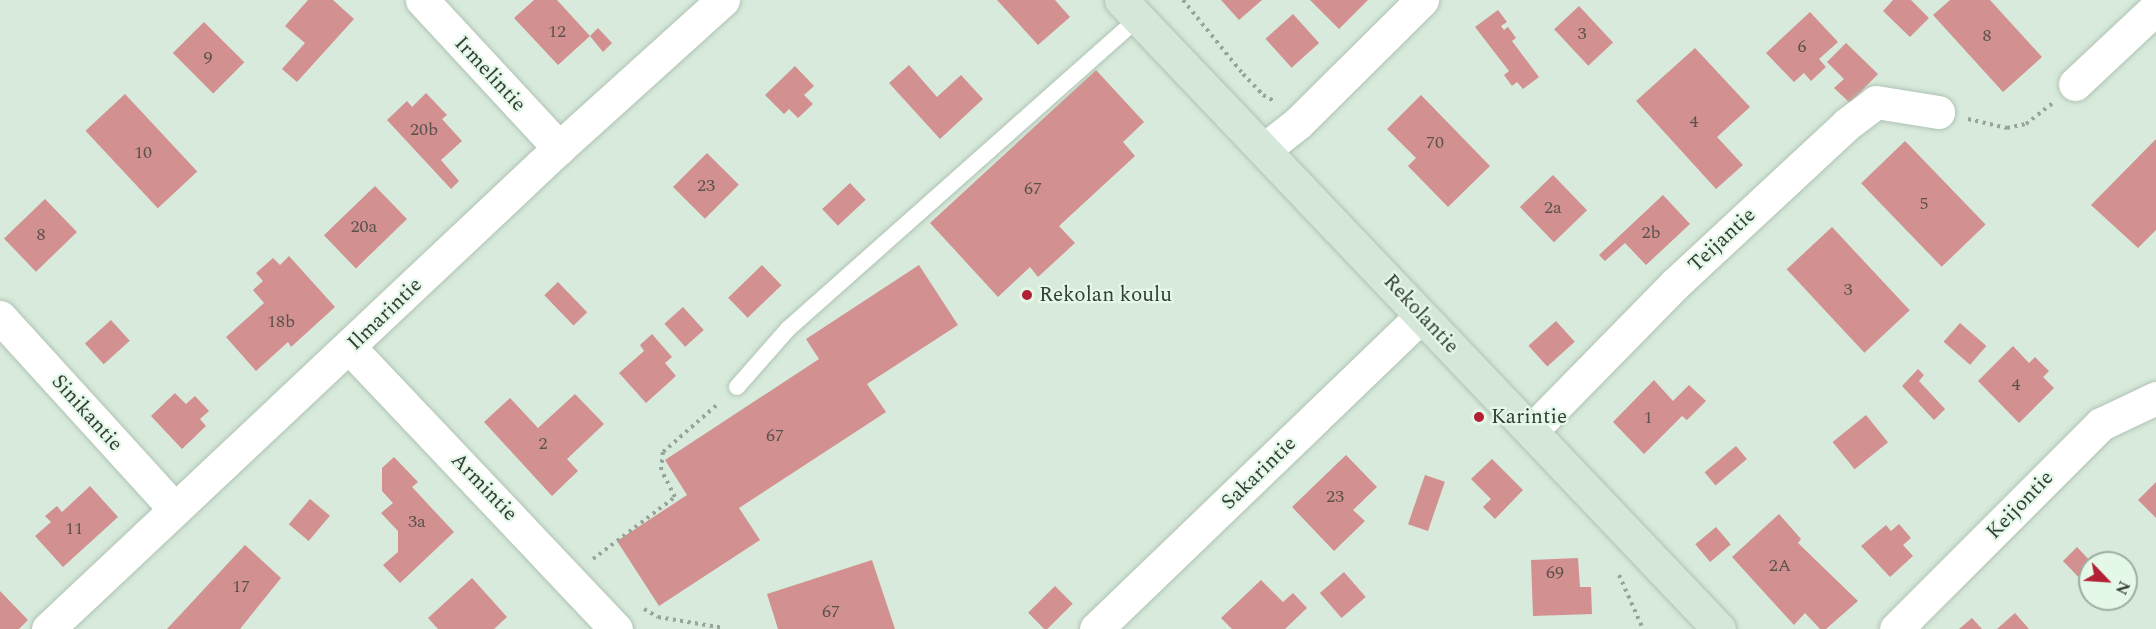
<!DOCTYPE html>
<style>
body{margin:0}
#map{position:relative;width:2156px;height:629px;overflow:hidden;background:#d7eadb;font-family:Spectral,serif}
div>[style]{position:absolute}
.building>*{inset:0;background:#d29190;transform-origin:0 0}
.path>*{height:4px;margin-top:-2px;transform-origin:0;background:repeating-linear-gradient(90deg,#96a499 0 3px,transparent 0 7.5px)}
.roads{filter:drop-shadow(0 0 2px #afc2b3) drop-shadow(0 0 2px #afc2b3)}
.lane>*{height:16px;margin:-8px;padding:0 8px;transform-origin:8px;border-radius:8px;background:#fff}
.street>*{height:33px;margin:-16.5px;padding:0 16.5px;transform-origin:16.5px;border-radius:16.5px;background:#fff}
.secondary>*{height:33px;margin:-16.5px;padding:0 16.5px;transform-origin:16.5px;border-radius:16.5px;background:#d4e7d9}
.dots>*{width:16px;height:16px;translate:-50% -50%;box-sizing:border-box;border:3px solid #e4f8e8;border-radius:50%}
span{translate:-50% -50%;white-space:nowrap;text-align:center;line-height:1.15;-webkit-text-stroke:4.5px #e4f8e8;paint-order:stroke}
.number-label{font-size:18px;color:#5c524d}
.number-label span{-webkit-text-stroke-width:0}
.street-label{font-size:21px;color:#353d37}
.poi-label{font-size:21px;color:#353d37}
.left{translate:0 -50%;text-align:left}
.north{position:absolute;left:2078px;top:551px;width:60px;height:60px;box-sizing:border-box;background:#e4f8e8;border:2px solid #9eada1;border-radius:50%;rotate:115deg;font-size:16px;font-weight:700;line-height:24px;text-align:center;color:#353d37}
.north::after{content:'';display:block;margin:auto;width:21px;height:27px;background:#b32035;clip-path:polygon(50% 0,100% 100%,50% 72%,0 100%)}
</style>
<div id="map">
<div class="building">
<i style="clip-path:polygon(308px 0,333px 0,354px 19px,297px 82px,282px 69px,305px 43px,285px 26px)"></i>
<i style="clip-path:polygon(534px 0,557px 0,590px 36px,598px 28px,612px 43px,603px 52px,590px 36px,558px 65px,514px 18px)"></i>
<i style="clip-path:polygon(997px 0,1055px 0,1070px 17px,1038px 45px)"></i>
<i style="clip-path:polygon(1221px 0,1262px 0,1239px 20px)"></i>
<i style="clip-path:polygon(1310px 0,1368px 0,1339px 29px)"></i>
<i style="clip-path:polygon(1893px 0,1911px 0,1929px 18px,1910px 37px,1883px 11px)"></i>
<i style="clip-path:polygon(1950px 0,1990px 0,2042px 57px,2003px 92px,1933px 15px)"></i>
<i style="left:1579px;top:6px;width:50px;height:34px;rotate:47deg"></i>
<i style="clip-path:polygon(1498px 10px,1507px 22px,1501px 26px,1504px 30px,1508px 27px,1516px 38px,1512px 41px,1539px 77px,1523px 89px,1517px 82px,1512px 86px,1504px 75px,1509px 71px,1475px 27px)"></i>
<i style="clip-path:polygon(1810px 12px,1838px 42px,1819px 59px,1826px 67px,1811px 81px,1804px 73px,1794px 82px,1766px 53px)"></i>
<i style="left:1293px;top:14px;width:39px;height:37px;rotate:48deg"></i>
<i style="left:204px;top:22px;width:57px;height:44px;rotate:45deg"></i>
<i style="clip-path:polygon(1846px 43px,1878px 74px,1850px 103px,1834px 88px,1844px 79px,1827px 62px)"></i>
<i style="clip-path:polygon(1695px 48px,1750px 107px,1717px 137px,1743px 165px,1716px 189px,1636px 101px)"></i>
<i style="clip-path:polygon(909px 65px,937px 97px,961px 75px,983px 99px,940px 139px,889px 83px)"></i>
<i style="clip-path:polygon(795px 66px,814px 86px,804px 95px,813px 104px,798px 118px,789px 109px,784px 114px,765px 95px)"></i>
<i style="clip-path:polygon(1096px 70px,1144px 122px,1123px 142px,1135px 156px,1059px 226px,1075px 243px,1038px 277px,1030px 267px,998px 297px,930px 223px)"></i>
<i style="clip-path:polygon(426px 93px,447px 115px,442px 119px,462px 141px,441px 160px,459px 181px,451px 189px,387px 120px,407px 101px,412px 107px)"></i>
<i style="left:125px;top:94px;width:106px;height:54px;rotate:47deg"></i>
<i style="clip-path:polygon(1421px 95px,1490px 166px,1448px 207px,1408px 166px,1416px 158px,1387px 129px)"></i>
<i style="clip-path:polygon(2156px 139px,2156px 230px,2138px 248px,2091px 205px)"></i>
<i style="left:1905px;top:141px;width:116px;height:61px;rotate:46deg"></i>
<i style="left:707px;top:153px;width:45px;height:48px;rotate:45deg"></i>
<i style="left:1553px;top:175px;width:49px;height:46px;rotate:46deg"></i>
<i style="left:850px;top:183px;width:23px;height:38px;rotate:47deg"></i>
<i style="left:375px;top:186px;width:46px;height:71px;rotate:46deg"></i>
<i style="clip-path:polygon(1663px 195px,1690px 224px,1646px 265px,1625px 243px,1605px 261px,1599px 255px)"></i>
<i style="left:45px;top:199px;width:46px;height:57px;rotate:46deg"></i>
<i style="left:1832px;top:227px;width:114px;height:62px;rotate:47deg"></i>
<i style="clip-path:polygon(289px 256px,335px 307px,291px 347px,288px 342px,256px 371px,226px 337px,264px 303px,253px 290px,263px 281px,256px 273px,273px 258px,280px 265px)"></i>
<i style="left:762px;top:265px;width:28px;height:47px;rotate:46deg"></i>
<i style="clip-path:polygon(919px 265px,958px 325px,867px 384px,886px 412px,739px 508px,760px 540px,659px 606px,617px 541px,687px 495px,665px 460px,819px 359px,806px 339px)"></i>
<i style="left:558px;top:282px;width:42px;height:19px;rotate:46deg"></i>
<i style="left:683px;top:307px;width:31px;height:25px;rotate:48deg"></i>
<i style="left:111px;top:320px;width:28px;height:35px;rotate:48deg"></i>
<i style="left:1556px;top:321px;width:28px;height:37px;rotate:48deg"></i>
<i style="left:1960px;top:323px;width:35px;height:25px;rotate:41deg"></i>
<i style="clip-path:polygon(652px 334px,672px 357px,665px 363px,676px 376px,646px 403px,619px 373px,644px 351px,640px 345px)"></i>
<i style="clip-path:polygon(2013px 346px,2029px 363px,2035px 357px,2049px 371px,2043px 377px,2054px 388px,2019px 423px,1978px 381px)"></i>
<i style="clip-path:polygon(1918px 369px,1924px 375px,1919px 381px,1945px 409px,1934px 420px,1902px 386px)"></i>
<i style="clip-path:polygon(1654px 380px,1673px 401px,1689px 385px,1706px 401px,1687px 420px,1682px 416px,1644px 454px,1613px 422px)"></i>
<i style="clip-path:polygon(175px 393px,186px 404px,195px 396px,209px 411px,200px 419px,206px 426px,182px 449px,151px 416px)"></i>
<i style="clip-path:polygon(575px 394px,604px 424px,567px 459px,578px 471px,552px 496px,484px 422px,510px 398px,538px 428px)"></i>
<i style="left:1866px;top:415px;width:35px;height:43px;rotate:51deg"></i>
<i style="left:1736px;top:446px;width:17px;height:41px;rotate:50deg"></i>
<i style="clip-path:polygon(1346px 455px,1377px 487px,1353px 510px,1365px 521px,1334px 551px,1292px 507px)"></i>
<i style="clip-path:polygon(394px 457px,418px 482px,412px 487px,454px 532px,400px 583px,383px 565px,398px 552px,398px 531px,381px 513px,393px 503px,382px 491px,382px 468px)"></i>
<i style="clip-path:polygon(1492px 459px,1523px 490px,1495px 519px,1483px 507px,1491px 499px,1471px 479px)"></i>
<i style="left:1425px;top:475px;width:21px;height:52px;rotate:19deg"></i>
<i style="clip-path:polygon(2156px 482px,2156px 518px,2138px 500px)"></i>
<i style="clip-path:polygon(90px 486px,118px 517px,63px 567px,35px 536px,51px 522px,45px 516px,57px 506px,62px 512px)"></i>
<i style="left:310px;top:499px;width:26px;height:33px;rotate:40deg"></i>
<i style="clip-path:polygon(1779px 514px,1801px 539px,1798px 543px,1858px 601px,1826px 629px,1820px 629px,1805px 613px,1794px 625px,1732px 557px)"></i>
<i style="clip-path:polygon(1899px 524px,1911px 538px,1903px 545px,1913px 556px,1890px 577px,1861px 546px,1886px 525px,1891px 531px)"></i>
<i style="left:1716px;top:527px;width:23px;height:27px;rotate:50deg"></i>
<i style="clip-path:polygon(245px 545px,281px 578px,240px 629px,167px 629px)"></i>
<i style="clip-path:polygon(2077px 547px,2092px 563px,2090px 589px,2063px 561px)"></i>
<i style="clip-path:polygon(1578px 558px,1580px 587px,1591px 587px,1592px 614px,1533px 616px,1531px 560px)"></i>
<i style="clip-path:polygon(872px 560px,895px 629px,778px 629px,767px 594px)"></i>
<i style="left:1344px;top:572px;width:33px;height:32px;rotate:49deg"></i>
<i style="clip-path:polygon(472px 578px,507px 617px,494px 629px,438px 629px,428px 618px)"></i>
<i style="clip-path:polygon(1261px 580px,1283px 602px,1293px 593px,1307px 608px,1285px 629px,1232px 629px,1221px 618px)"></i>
<i style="left:1055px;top:586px;width:25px;height:38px;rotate:45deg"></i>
<i style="clip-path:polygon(0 591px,28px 620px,19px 629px,0 629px)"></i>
<i style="clip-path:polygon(2015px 613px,2029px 629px,1997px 629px)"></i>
<i style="clip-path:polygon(1972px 618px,1982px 629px,1959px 629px)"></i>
</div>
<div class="path">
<i style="left:1183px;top:0;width:95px;rotate:51deg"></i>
<i style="left:1243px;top:74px;width:29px;rotate:46deg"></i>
<i style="left:1263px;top:95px;width:13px;rotate:29deg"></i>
<i style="left:1968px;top:119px;width:40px;rotate:13deg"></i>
<i style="left:2007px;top:128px;width:19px;rotate:-12deg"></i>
<i style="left:2026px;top:124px;width:33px;rotate:-38deg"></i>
<i style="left:593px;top:559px;width:103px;rotate:-37.1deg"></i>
<i style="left:675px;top:497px;width:30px;rotate:-117deg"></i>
<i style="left:661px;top:470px;width:18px;rotate:-84deg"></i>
<i style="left:663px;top:452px;width:74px;rotate:-41.2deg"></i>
<i style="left:1619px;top:575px;width:59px;rotate:66deg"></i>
<i style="left:644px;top:609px;width:16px;rotate:30deg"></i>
<i style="left:658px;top:617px;width:67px;rotate:9.5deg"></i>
</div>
<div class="roads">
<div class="lane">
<i style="left:737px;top:387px;width:77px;rotate:-48.7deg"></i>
<i style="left:788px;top:329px;width:468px;rotate:-41.6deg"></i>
</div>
<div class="street">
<i style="left:422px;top:0;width:202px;rotate:47.2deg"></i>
<i style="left:2075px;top:84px;width:111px;rotate:-43.2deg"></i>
<i style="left:1265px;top:149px;width:42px;rotate:-38.2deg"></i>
<i style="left:1298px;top:123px;width:175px;rotate:-44.8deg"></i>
<i style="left:0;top:317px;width:260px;rotate:47.7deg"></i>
<i style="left:350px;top:348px;width:387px;rotate:46.6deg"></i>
<i style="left:1532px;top:430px;width:204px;rotate:-45.6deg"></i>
<i style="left:1675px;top:284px;width:235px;rotate:-42.9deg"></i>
<i style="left:1847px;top:124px;width:36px;rotate:-37deg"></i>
<i style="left:1876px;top:102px;width:63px;rotate:9.2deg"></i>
<i style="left:48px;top:629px;width:702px;rotate:-43.27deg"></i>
<i style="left:559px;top:148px;width:221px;rotate:-42.1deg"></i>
<i style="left:1096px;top:629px;width:450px;rotate:-43.9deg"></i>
<i style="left:1896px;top:629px;width:290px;rotate:-45deg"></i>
<i style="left:2101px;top:424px;width:61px;rotate:-25.3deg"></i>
</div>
<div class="secondary">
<i style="left:1121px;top:0;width:868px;rotate:46.45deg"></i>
</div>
</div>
<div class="dots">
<i style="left:1027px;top:295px;background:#b32035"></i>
<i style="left:1479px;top:417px;background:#b32035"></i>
</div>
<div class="number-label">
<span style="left:557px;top:32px">12</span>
<span style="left:1582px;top:34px">3</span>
<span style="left:1987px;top:36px">8</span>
<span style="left:1802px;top:47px">6</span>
<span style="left:208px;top:58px">9</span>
<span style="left:1694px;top:122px">4</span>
<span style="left:424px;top:130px">20b</span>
<span style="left:1435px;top:143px">70</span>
<span style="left:143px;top:153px">10</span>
<span style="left:706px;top:186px">23</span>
<span style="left:1033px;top:189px">67</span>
<span style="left:1924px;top:204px">5</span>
<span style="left:1553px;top:208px">2a</span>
<span style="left:364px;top:227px">20a</span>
<span style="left:1651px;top:233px">2b</span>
<span style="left:41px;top:235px">8</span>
<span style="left:1848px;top:290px">3</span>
<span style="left:281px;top:322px">18b</span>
<span style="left:2016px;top:385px">4</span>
<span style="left:1648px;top:418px">1</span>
<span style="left:775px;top:436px">67</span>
<span style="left:543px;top:444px">2</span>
<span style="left:1335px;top:497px">23</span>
<span style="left:417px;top:522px">3a</span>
<span style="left:74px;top:529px">11</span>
<span style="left:1780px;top:566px">2A</span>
<span style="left:1555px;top:573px">69</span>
<span style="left:241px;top:587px">17</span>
<span style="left:831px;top:612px">67</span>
</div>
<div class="street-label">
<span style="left:490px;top:74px;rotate:47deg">Irmelintie</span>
<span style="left:1722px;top:240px;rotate:-43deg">Teijantie</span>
<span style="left:385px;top:314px;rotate:-44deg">Ilmarintie</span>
<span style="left:1421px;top:314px;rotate:47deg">Rekolantie</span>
<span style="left:87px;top:413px;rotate:48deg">Sinikantie</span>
<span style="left:1259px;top:473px;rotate:-44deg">Sakarintie</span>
<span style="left:484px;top:487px;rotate:46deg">Armintie</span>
<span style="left:2020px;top:505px;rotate:-46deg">Keijontie</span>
</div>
<div class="poi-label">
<span class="left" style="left:1039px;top:295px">Rekolan koulu</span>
<span class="left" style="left:1491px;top:417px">Karintie</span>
</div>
<div class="north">N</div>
</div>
